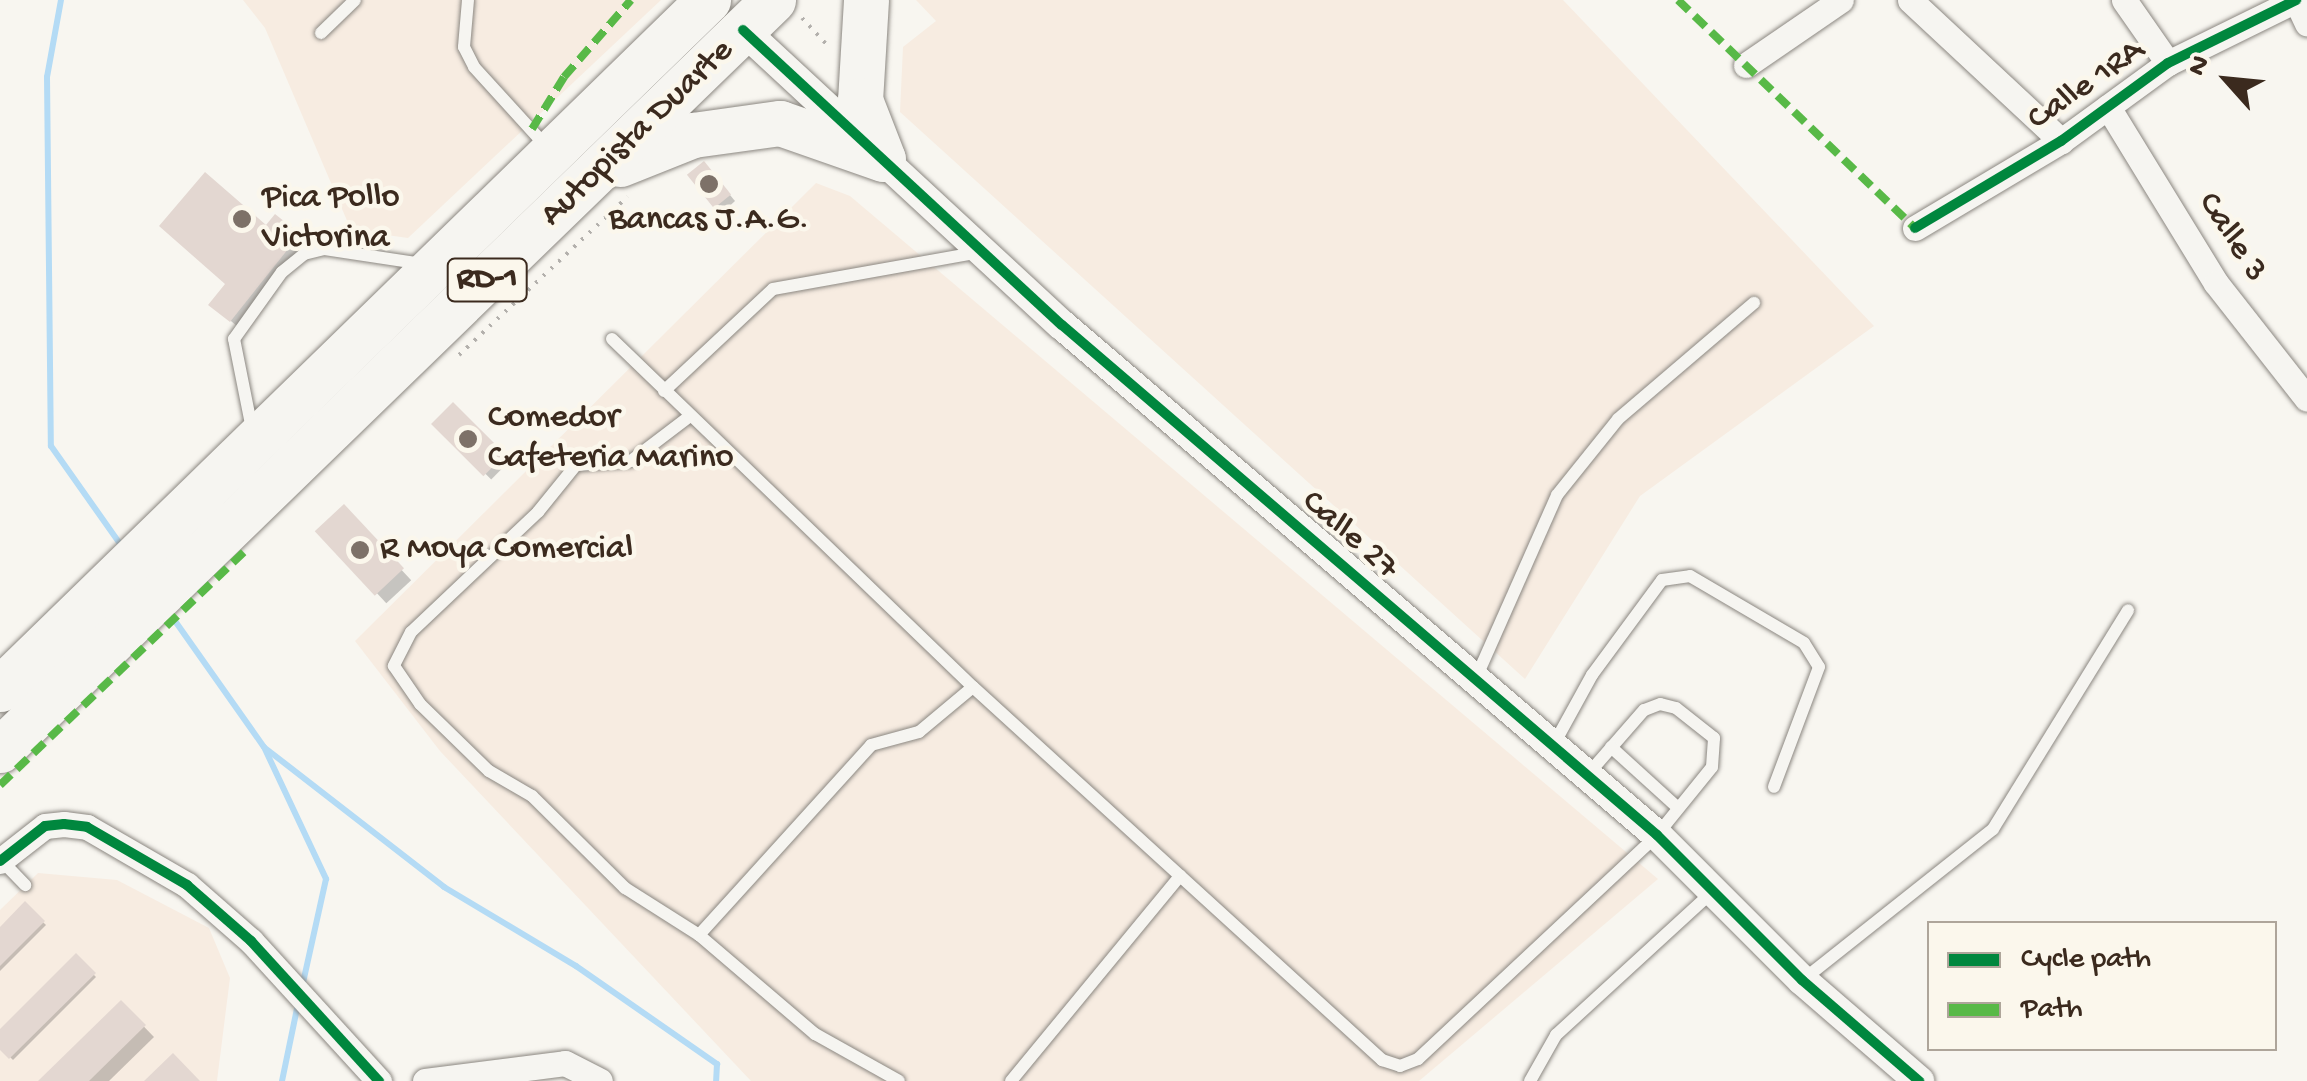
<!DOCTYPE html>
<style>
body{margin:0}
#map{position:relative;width:2307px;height:1081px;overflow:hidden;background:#f8f6f0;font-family:"Gochi Hand",sans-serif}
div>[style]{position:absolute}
.built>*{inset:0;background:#f7ece1}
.shadow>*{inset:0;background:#0003;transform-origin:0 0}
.stream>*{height:6px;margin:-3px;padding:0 3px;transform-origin:3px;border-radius:3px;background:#b4dbf5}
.building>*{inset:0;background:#e3d7d1;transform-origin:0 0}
.path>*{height:4px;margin-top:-2px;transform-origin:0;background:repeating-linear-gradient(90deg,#b3b0ac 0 2.5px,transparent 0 10.5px)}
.roads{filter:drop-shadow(0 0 2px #8b8781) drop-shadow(0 0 2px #8b8781)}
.service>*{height:12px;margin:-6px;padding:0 6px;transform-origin:6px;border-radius:6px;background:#f6f5f1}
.minor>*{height:25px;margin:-12.5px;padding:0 12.5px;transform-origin:12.5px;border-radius:12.5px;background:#f6f5f1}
.tertiary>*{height:30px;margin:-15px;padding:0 15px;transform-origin:15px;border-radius:15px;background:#f6f5f1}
.motorway>*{height:45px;margin:-22.5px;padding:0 22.5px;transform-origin:22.5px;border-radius:22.5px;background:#f6f5f1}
.quiet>*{height:8px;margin-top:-4px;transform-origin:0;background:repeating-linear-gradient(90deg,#58b947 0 15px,transparent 0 23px)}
.cycleway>*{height:10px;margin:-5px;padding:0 5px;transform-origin:5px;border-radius:5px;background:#00873e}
.dots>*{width:28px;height:28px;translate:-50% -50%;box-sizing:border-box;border:5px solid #fbf7ec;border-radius:50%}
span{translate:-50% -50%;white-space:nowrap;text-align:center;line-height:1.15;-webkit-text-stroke:9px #fbf7ec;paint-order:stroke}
.shield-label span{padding:2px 8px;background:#fbf7ec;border:2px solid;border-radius:8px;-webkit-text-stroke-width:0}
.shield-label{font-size:32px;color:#3b2a1e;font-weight:700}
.street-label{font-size:35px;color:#3b2a1e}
.poi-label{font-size:35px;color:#3b2a1e}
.left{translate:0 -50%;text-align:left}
.legend{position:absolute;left:1927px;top:921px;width:350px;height:130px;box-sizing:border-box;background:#fbf7ec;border:2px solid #aea59a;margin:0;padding:12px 18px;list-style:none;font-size:30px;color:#3b2a1e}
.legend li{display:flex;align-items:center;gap:20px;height:50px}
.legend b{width:50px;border:2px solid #aea59a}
.north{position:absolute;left:2177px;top:30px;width:100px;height:100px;-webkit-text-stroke:8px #fbf7ec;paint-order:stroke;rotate:297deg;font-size:28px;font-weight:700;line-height:40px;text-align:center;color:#3b2a1e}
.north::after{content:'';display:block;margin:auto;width:35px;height:45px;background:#3b2a1e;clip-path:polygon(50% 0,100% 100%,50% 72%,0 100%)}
</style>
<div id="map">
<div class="built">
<i style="clip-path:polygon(243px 0,661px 0,408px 238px,351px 230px,265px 28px)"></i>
<i style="clip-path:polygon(916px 0,1563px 0,1874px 326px,1640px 496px,1525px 679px,900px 112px,903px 47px,936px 21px)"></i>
<i style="clip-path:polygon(816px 183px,850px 196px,1658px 879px,1419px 1081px,751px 1081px,440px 751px,355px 641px)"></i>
<i style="clip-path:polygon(38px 873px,117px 880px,209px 928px,230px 978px,217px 1081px,0 1081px,0 910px)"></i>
</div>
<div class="shadow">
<i style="clip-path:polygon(710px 171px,735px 201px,723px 212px,691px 175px)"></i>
<i style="clip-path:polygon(267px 229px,304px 242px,238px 327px,218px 310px)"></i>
<i style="left:453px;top:406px;width:79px;height:25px;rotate:45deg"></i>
<i style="left:343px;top:507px;width:100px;height:34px;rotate:47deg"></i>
<i style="clip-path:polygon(25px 905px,46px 925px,0 971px,0 930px)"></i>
<i style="clip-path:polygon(76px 957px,96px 977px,13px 1060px,0 1047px,0 1032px)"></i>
<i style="clip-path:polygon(121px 1003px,154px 1037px,109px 1081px,41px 1081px)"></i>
</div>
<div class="stream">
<i style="left:61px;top:0;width:78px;rotate:100.3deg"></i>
<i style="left:47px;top:77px;width:369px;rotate:89.4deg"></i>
<i style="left:51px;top:446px;width:125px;rotate:54.8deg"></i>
<i style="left:168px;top:611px;width:166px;rotate:54.8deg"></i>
<i style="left:264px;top:747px;width:146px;rotate:64.8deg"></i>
<i style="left:326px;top:879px;width:111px;rotate:102.5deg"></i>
<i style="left:265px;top:748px;width:227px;rotate:37.8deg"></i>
<i style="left:444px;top:887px;width:154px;rotate:30.9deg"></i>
<i style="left:576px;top:966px;width:172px;rotate:34.8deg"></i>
<i style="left:717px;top:1064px;width:17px;rotate:93deg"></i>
<i style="left:282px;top:1081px;width:79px;rotate:-78.3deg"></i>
</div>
<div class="building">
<i style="left:704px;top:161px;width:43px;height:22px;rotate:51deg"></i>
<i style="clip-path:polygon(205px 172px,266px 225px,275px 214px,300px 234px,230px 322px,208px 305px,225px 284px,159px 226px)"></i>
<i style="left:453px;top:402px;width:74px;height:31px;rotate:45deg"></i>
<i style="left:344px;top:504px;width:88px;height:40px;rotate:47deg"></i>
<i style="clip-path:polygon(25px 901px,45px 921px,0 966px,0 927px)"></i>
<i style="clip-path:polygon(76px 953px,96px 973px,9px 1059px,0 1050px,0 1029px)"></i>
<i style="clip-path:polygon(121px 1000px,146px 1025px,89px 1081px,38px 1081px)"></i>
<i style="clip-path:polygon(173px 1053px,200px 1081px,144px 1081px)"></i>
</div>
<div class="path">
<i style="left:802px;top:18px;width:40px;rotate:47deg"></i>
<i style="left:459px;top:355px;width:231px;rotate:-43.2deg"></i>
</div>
<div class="roads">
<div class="service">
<i style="left:468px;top:0;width:47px;rotate:94.9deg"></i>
<i style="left:464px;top:47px;width:22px;rotate:63deg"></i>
<i style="left:474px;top:67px;width:107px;rotate:47.7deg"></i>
<i style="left:321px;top:33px;width:47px;rotate:-44.1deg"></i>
<i style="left:612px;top:339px;width:501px;rotate:43.95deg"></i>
<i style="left:973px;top:687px;width:554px;rotate:42.36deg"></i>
<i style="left:1382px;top:1060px;width:19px;rotate:18deg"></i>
<i style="left:1400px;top:1066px;width:19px;rotate:-21deg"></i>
<i style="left:1418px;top:1059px;width:328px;rotate:-43.1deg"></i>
<i style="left:1657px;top:835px;width:87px;rotate:-51deg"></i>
<i style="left:1712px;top:767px;width:29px;rotate:-86deg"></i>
<i style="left:1714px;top:738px;width:48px;rotate:-141.7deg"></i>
<i style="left:1676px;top:708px;width:16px;rotate:-166deg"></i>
<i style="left:1660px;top:704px;width:17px;rotate:159deg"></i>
<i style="left:1644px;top:710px;width:84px;rotate:131.1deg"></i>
<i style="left:664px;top:391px;width:149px;rotate:-43.1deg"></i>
<i style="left:773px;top:289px;width:210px;rotate:-10.1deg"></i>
<i style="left:690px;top:416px;width:74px;rotate:142.7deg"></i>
<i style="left:631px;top:461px;width:55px;rotate:175.8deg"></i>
<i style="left:576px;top:465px;width:60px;rotate:129deg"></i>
<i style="left:538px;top:512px;width:175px;rotate:136.6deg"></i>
<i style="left:411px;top:632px;width:38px;rotate:117deg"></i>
<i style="left:394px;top:666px;width:46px;rotate:55.6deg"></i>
<i style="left:420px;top:704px;width:96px;rotate:44.2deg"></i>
<i style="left:489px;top:771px;width:50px;rotate:30.2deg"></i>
<i style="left:532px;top:796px;width:131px;rotate:44.7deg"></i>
<i style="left:625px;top:888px;width:88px;rotate:32.4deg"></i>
<i style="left:699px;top:935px;width:153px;rotate:40.5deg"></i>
<i style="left:815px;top:1034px;width:96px;rotate:29.2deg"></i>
<i style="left:252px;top:429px;width:92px;rotate:-101.3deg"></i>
<i style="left:234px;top:339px;width:82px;rotate:-54.4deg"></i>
<i style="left:282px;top:272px;width:28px;rotate:-39deg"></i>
<i style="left:304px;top:254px;width:21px;rotate:-14deg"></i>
<i style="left:324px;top:249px;width:100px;rotate:8.6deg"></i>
<i style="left:1476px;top:678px;width:200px;rotate:-66.1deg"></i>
<i style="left:1557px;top:495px;width:97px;rotate:-51.2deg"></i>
<i style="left:1618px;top:419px;width:179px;rotate:-40.5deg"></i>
<i style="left:1554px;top:744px;width:79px;rotate:-61.2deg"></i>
<i style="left:1592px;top:675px;width:118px;rotate:-53.6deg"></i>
<i style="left:1662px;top:580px;width:28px;rotate:-8deg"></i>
<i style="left:1690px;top:576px;width:132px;rotate:30.4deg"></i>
<i style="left:1804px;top:643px;width:28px;rotate:58deg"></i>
<i style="left:1819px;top:667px;width:128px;rotate:110.6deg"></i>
<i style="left:1611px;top:747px;width:89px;rotate:42.3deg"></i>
<i style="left:1px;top:860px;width:35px;rotate:46deg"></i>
<i style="left:699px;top:935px;width:256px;rotate:-47.8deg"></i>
<i style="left:871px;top:745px;width:50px;rotate:-15.2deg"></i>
<i style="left:919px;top:732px;width:70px;rotate:-39.8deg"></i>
<i style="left:1804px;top:979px;width:241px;rotate:-38.4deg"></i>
<i style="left:1993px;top:829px;width:257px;rotate:-58.3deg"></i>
<i style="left:1011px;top:1081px;width:266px;rotate:-50.5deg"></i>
<i style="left:1530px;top:1081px;width:53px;rotate:-60.5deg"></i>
<i style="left:1556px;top:1035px;width:213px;rotate:-42.5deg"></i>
</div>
<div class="minor">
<i style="left:1910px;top:0;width:207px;rotate:43deg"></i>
<i style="left:2124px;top:0;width:77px;rotate:55.1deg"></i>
<i style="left:2296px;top:0;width:26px;rotate:65deg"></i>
<i style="left:1746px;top:65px;width:115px;rotate:-34.4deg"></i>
<i style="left:2108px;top:107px;width:206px;rotate:58.5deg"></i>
<i style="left:2216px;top:283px;width:147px;rotate:51.9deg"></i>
<i style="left:1915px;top:228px;width:170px;rotate:-30.8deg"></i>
<i style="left:2061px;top:141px;width:132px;rotate:-36.1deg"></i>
<i style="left:2168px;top:63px;width:143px;rotate:-26.2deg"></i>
<i style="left:0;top:861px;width:57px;rotate:-37.9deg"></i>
<i style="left:45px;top:826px;width:19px;rotate:-6deg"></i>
<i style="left:64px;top:824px;width:23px;rotate:7deg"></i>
<i style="left:87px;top:827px;width:116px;rotate:30.1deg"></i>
<i style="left:187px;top:885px;width:85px;rotate:41.2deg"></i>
<i style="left:251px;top:941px;width:190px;rotate:47.6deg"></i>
<i style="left:425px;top:1081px;width:141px;rotate:-7.3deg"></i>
<i style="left:565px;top:1063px;width:39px;rotate:27deg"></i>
</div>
<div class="tertiary">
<i style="left:743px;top:30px;width:434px;rotate:42.8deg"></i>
<i style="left:1062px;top:325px;width:784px;rotate:40.6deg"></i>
<i style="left:1657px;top:835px;width:205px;rotate:45deg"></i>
<i style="left:1802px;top:980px;width:155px;rotate:40.8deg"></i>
</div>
<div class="motorway">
<i style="left:866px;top:0;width:100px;rotate:93.4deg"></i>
<i style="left:860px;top:100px;width:63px;rotate:68.7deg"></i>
<i style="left:620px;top:164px;width:79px;rotate:-21.7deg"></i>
<i style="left:693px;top:135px;width:88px;rotate:-7.9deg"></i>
<i style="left:780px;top:123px;width:109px;rotate:19.3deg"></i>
<i style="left:0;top:689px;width:988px;rotate:-44.22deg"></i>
<i style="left:0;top:750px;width:1077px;rotate:-44.13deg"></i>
</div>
</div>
<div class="quiet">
<i style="left:1678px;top:0;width:329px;rotate:43.9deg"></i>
<i style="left:532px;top:129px;width:61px;rotate:-58.4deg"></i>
<i style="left:564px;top:77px;width:102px;rotate:-49deg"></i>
<i style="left:0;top:785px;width:343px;rotate:-43.7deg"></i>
</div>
<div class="cycleway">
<i style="left:743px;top:30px;width:434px;rotate:42.8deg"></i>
<i style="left:1062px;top:325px;width:784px;rotate:40.6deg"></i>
<i style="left:1657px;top:835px;width:205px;rotate:45deg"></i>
<i style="left:1802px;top:980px;width:155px;rotate:40.8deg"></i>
<i style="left:1915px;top:228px;width:170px;rotate:-30.8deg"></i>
<i style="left:2061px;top:141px;width:132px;rotate:-36.1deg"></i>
<i style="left:2168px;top:63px;width:143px;rotate:-26.2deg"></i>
<i style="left:0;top:861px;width:57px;rotate:-37.9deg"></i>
<i style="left:45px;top:826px;width:19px;rotate:-6deg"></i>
<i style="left:64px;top:824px;width:23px;rotate:7deg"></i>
<i style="left:87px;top:827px;width:116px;rotate:30.1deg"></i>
<i style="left:187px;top:885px;width:85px;rotate:41.2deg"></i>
<i style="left:251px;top:941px;width:190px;rotate:47.6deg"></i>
</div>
<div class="dots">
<i style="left:709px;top:184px;background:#7d7168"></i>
<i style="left:242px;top:219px;background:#7d7168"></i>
<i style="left:468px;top:439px;background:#7d7168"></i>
<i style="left:360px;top:550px;background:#7d7168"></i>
</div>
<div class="shield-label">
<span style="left:487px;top:280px">RD-1</span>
</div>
<div class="street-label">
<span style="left:2087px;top:86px;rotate:-35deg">Calle 1RA</span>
<span style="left:638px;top:134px;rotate:-44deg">Autopista Duarte</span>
<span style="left:2231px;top:238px;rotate:57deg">Calle 3</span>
<span style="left:1349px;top:536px;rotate:41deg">Calle 27</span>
</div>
<div class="poi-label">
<span class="left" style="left:262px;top:219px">Pica Pollo<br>Victorina</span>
<span style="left:709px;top:221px">Bancas J.A.G.</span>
<span class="left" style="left:488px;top:439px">Comedor<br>Cafeteria Marino</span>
<span class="left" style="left:380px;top:550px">R Moya Comercial</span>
</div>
<ul class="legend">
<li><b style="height:12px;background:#00873e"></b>Cycle path</li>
<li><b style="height:12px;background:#58b947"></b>Path</li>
</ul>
<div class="north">N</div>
</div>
